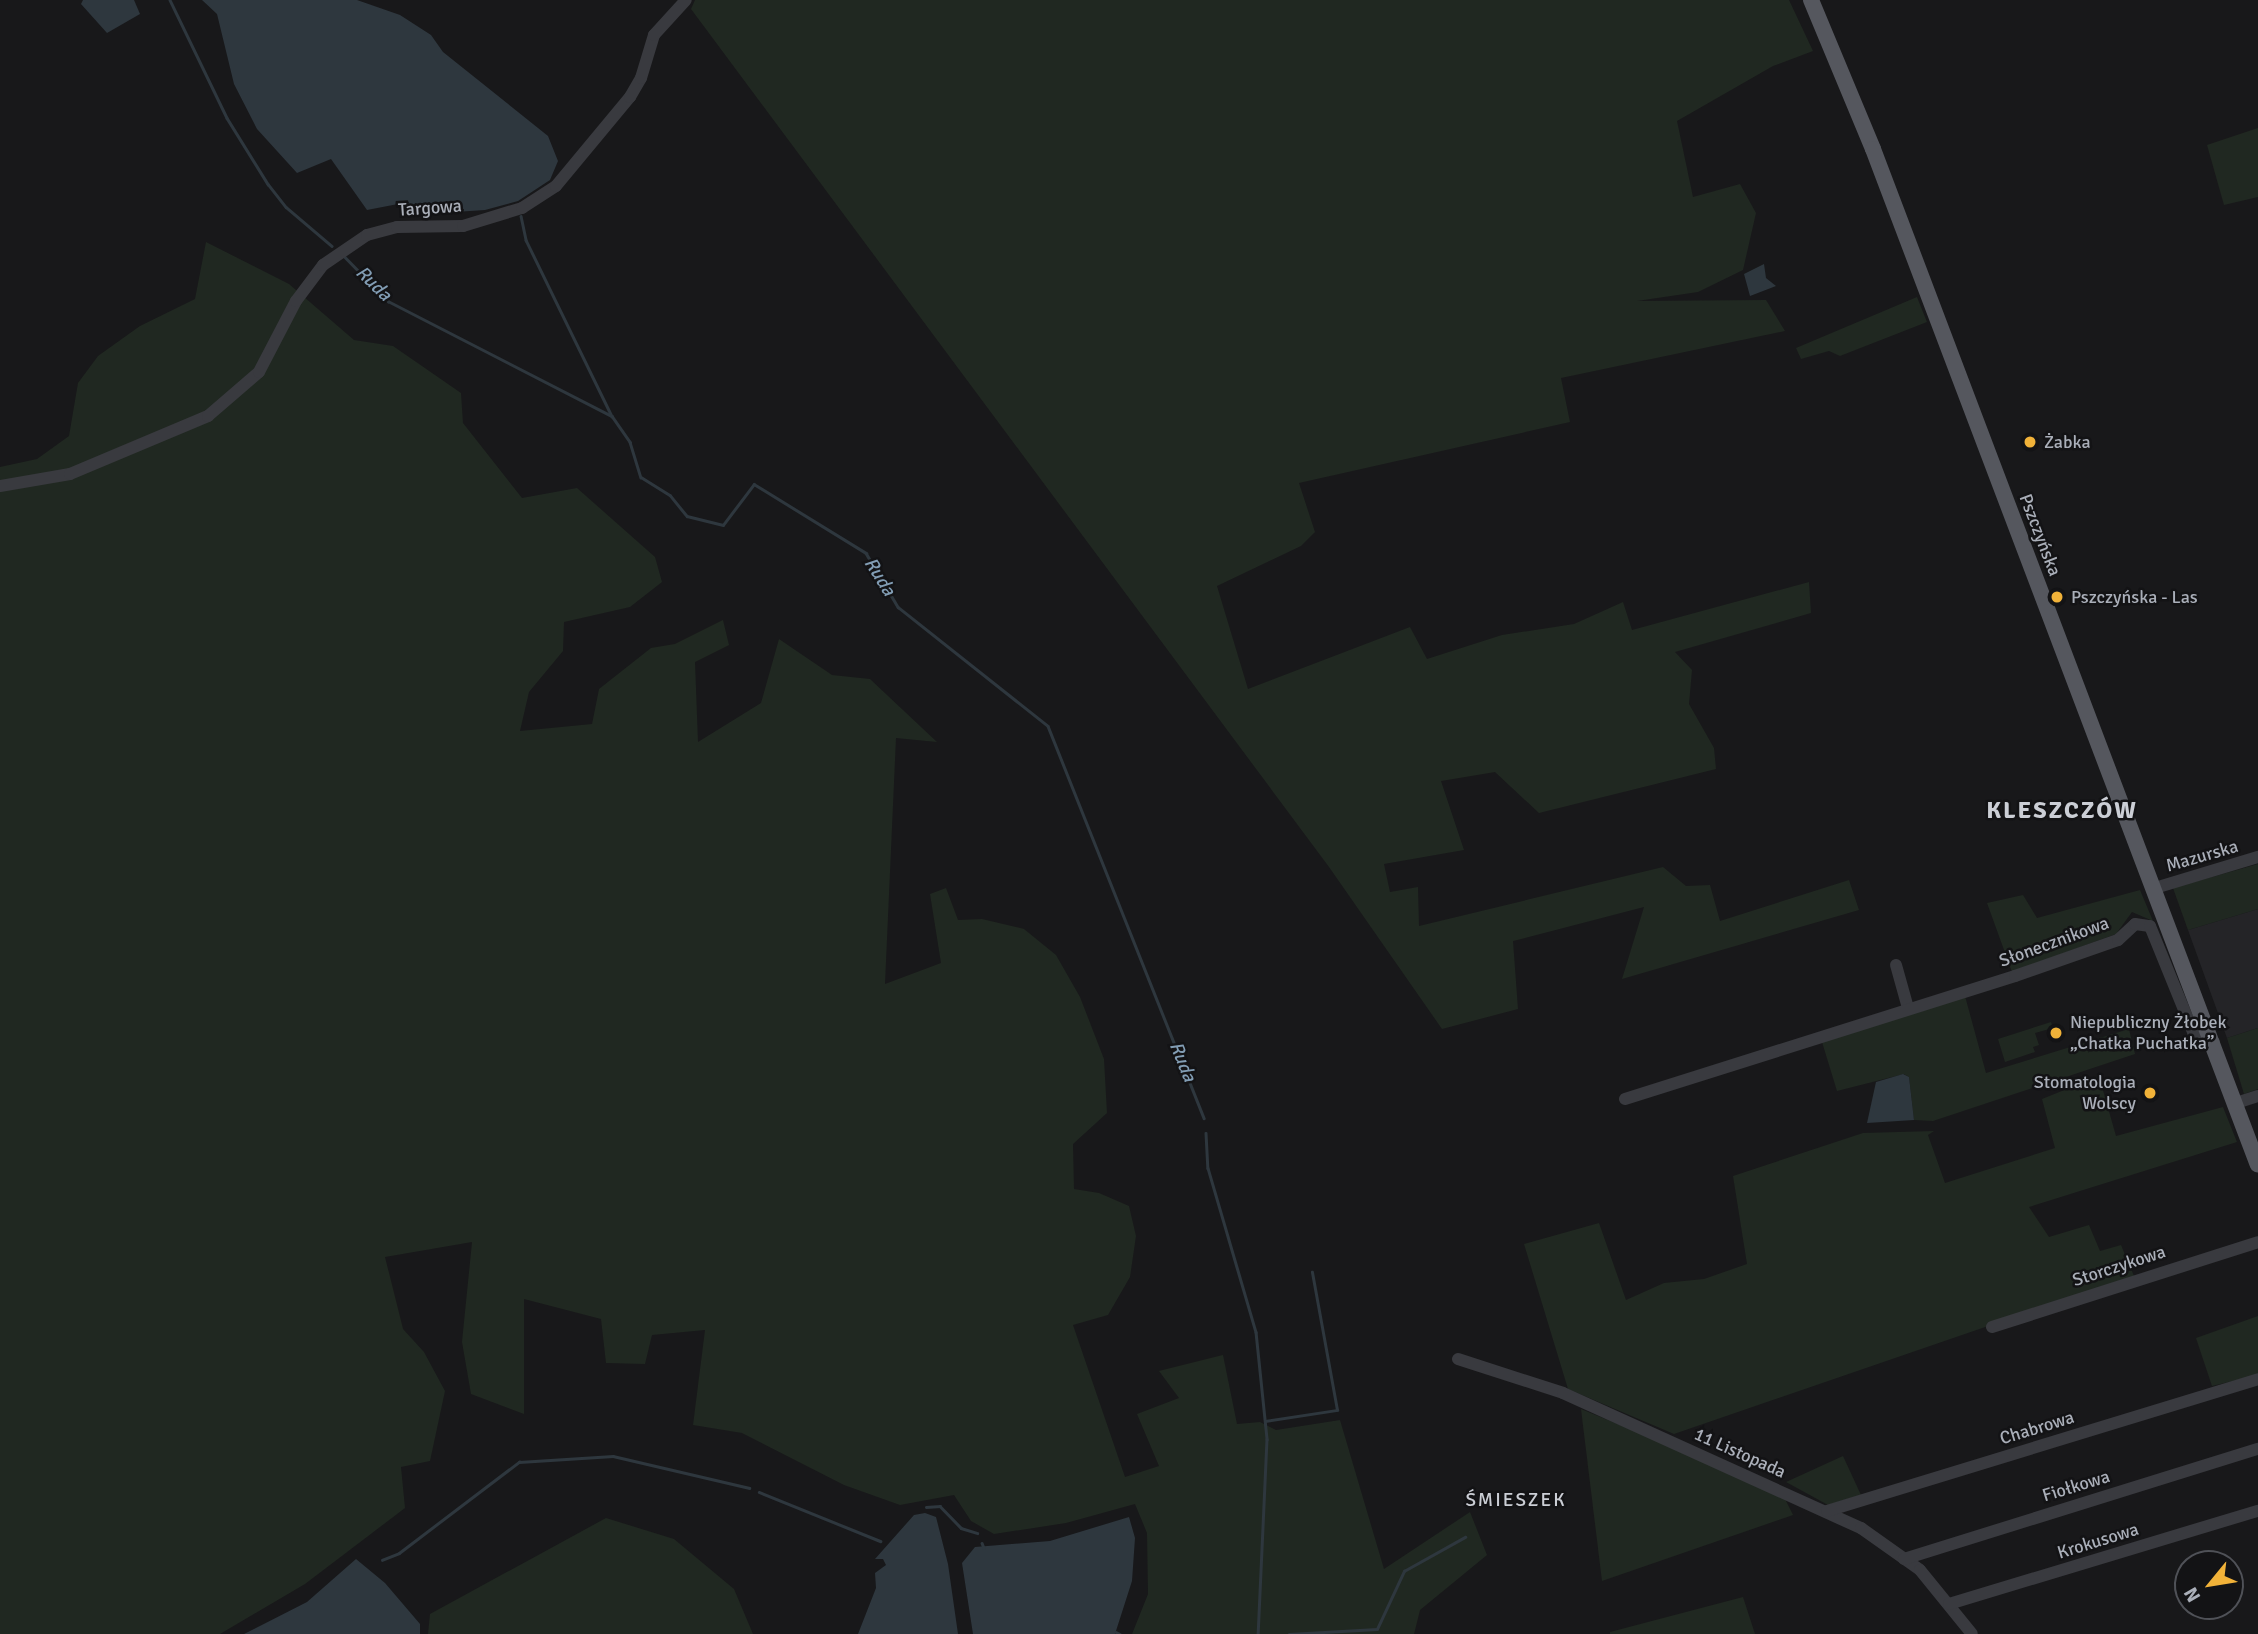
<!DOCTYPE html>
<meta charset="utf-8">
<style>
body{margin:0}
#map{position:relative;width:2258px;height:1634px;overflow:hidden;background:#18181a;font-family:Signika,sans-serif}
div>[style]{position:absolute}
.built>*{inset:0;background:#242427}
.green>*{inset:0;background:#202821}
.water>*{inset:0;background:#2e373e}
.stream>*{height:2.5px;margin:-1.25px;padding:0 1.25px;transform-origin:1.25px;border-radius:1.25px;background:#2e373e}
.minor>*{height:12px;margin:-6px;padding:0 6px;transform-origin:6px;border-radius:6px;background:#393a3f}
.major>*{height:16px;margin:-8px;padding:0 8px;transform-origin:8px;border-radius:8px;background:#55575e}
.dots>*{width:19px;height:19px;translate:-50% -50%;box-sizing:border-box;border:4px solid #131315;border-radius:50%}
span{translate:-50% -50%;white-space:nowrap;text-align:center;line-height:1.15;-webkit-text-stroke:5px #131315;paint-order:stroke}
.street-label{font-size:18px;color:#aaafb9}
.poi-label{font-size:18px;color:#aaafb9}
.left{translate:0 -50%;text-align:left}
.right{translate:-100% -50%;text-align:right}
.water-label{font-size:19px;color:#829db4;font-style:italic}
.neighbourhood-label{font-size:19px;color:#cbced5;letter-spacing:2px}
.district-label{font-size:24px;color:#cbced5;font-weight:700;letter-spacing:2px}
.north{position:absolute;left:2174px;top:1550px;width:70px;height:70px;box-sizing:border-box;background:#131315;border:2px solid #4f5157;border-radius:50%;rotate:240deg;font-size:19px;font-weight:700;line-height:28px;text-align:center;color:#aaafb9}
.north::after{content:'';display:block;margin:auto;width:24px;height:32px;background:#f1b239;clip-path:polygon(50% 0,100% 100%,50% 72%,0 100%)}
</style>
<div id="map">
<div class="built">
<i style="clip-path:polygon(2258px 909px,2258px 1028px,2227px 1038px,2188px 930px)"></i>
</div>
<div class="green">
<i style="clip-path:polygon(695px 0,1789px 0,1813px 51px,1773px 66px,1677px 121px,1693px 197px,1740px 184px,1756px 213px,1743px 270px,1698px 292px,1637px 301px,1766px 300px,1785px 331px,1561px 378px,1570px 422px,1299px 483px,1315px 532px,1301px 546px,1217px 586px,1248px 689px,1410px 627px,1427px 659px,1502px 635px,1574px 624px,1623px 602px,1632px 630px,1809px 582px,1811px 613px,1675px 652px,1692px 670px,1689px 704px,1714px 748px,1716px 769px,1539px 813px,1495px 772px,1441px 781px,1464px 850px,1384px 864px,1390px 892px,1418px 887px,1419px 926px,1663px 867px,1686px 886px,1710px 885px,1720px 921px,1849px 880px,1859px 910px,1622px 979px,1644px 907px,1513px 941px,1518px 1009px,1442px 1029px,1329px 867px,691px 9px)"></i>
<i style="clip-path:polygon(2258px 128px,2258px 197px,2224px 205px,2207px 145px)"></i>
<i style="clip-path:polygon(206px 242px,289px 284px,354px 340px,393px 346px,461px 393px,463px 423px,522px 498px,577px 488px,655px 557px,662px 582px,630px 607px,564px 622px,563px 651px,529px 692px,520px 731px,592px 724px,599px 689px,651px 648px,675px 644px,723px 620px,729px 645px,695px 662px,698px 742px,761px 703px,779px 639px,832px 675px,870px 679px,937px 742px,896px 738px,885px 984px,941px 963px,930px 894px,946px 888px,958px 920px,982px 919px,1024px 929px,1056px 955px,1080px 997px,1104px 1059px,1107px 1113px,1073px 1144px,1074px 1189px,1099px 1193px,1129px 1206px,1136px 1236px,1130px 1277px,1108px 1315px,1073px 1325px,1125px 1477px,1159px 1466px,1137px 1414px,1179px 1398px,1159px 1371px,1223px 1355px,1237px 1424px,1260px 1422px,1276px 1430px,1340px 1420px,1384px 1569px,1470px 1512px,1487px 1555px,1420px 1610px,1414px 1634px,1132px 1634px,1148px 1594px,1147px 1533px,1135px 1504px,1066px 1523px,994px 1534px,971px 1521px,954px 1495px,900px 1505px,844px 1485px,742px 1433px,693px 1425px,705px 1330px,652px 1335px,645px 1364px,606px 1363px,601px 1319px,524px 1299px,524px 1414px,471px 1394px,462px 1342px,472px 1242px,385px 1257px,403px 1329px,424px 1352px,445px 1391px,430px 1461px,401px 1467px,405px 1508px,305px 1584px,220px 1634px,0 1634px,0 467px,37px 459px,69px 436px,78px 383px,98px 356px,140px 326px,195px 299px)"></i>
<i style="clip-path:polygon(1917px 297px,1927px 322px,1840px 356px,1829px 351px,1801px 359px,1796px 348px)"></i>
<i style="clip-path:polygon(2258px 864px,2258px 909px,2188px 930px,2173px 888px)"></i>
<i style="clip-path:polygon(2140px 890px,2153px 921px,2132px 912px,2116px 934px,2012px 972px,1987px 903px,2023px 895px,2037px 918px)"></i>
<i style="clip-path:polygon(1965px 996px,1986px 1073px,2129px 1029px,2135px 1054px,1933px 1121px,1914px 1120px,1909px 1077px,1904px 1074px,1837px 1091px,1822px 1042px)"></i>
<i style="clip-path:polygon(2051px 1022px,2053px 1028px,2035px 1033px,2039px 1045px,2033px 1047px,2035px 1052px,2005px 1062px,1998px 1039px)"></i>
<i style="clip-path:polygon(2258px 1028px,2258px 1089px,2244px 1094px,2227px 1038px)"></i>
<i style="clip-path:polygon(2099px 1076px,2116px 1136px,2223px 1107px,2237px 1142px,2029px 1207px,2049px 1237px,2089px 1225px,2100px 1251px,2121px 1245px,2134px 1276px,1674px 1434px,1568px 1389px,1524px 1244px,1599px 1223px,1626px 1300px,1664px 1283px,1704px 1279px,1747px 1264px,1733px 1176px,1863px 1133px,1934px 1131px,1928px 1135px,1945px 1183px,2055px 1148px,2042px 1099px)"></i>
<i style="clip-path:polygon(2258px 1316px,2258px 1375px,2212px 1386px,2196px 1338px)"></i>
<i style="clip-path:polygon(1581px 1409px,1781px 1491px,1793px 1515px,1602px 1581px)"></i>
<i style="clip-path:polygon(1843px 1456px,1861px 1495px,1828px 1505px,1786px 1482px)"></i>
<i style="clip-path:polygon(606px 1518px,674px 1539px,734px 1589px,753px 1634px,428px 1634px,430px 1614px)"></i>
<i style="clip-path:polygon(1743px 1597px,1755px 1634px,1610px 1634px,1610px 1632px)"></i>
</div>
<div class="water">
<i style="clip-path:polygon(83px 0,134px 0,140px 14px,107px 33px,81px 4px)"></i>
<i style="clip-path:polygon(202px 0,357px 0,400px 15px,431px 35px,443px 52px,548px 136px,558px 161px,550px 180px,518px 201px,485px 210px,455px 212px,398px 204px,367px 210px,331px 159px,297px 173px,257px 129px,234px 84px,217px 14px)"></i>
<i style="clip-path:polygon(1764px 264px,1766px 278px,1776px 286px,1750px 296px,1744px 274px)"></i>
<i style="clip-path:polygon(1903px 1074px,1909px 1077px,1914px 1120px,1867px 1123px,1876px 1082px)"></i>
<i style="clip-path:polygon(925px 1513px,936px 1517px,948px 1564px,958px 1634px,858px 1634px,876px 1588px,875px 1573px,886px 1565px,883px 1559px,875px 1559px,914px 1515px)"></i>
<i style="clip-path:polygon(1129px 1517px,1135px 1538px,1132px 1581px,1115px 1634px,973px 1634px,962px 1563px,975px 1547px,1050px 1541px)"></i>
<i style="clip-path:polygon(356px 1559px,385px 1583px,420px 1624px,420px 1634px,244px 1634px,307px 1602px)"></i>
</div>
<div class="stream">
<i style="left:170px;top:0;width:131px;rotate:64.2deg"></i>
<i style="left:227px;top:118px;width:78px;rotate:58.2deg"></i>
<i style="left:268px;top:184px;width:29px;rotate:52deg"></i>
<i style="left:286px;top:207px;width:60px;rotate:40.3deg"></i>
<i style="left:521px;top:216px;width:25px;rotate:78deg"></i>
<i style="left:526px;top:240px;width:196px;rotate:64deg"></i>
<i style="left:345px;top:257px;width:62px;rotate:45.7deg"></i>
<i style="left:388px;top:301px;width:252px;rotate:27.2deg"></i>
<i style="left:612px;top:416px;width:32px;rotate:55deg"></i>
<i style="left:630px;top:442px;width:37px;rotate:73deg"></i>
<i style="left:641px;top:477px;width:34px;rotate:32deg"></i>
<i style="left:670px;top:495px;width:27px;rotate:51deg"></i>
<i style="left:687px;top:516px;width:37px;rotate:14deg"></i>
<i style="left:723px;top:525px;width:51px;rotate:-52.9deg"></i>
<i style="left:754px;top:484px;width:132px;rotate:31.6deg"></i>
<i style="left:866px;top:553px;width:63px;rotate:59.3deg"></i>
<i style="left:898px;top:607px;width:191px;rotate:38.4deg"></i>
<i style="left:1048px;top:726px;width:422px;rotate:68.3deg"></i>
<i style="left:1206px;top:1133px;width:35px;rotate:87deg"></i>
<i style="left:1208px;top:1168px;width:171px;rotate:73.7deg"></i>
<i style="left:1256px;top:1332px;width:108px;rotate:84.1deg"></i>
<i style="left:1267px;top:1439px;width:195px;rotate:92.6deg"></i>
<i style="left:1265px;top:1421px;width:73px;rotate:-8.7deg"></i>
<i style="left:1337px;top:1410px;width:140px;rotate:-100.3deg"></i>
<i style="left:759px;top:1492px;width:131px;rotate:22deg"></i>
<i style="left:926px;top:1507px;width:14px;rotate:-4deg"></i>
<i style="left:940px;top:1506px;width:30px;rotate:46deg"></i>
<i style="left:961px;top:1528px;width:17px;rotate:17deg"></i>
<i style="left:982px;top:1543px;width:5px;rotate:68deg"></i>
<i style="left:382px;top:1560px;width:18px;rotate:-22deg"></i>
<i style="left:399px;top:1553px;width:151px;rotate:-37.2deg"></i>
<i style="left:519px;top:1462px;width:94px;rotate:-3.7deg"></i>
<i style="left:613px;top:1456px;width:140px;rotate:13.2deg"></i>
<i style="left:1116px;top:1632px;width:4px;rotate:27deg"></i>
<i style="left:1289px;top:1634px;width:88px;rotate:-3.3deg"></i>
<i style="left:1377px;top:1629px;width:64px;rotate:-65deg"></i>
<i style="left:1404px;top:1571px;width:70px;rotate:-29.1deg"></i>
</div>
<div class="minor">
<i style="left:0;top:486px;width:71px;rotate:-9.7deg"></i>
<i style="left:70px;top:474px;width:150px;rotate:-22.8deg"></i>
<i style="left:208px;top:416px;width:67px;rotate:-40.8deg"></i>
<i style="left:259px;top:372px;width:80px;rotate:-62.5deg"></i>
<i style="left:296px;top:301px;width:45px;rotate:-53.1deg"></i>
<i style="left:323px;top:265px;width:53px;rotate:-34.3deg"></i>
<i style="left:367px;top:235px;width:31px;rotate:-15deg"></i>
<i style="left:397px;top:227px;width:66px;rotate:-0.9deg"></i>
<i style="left:463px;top:226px;width:62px;rotate:-17deg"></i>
<i style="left:522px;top:208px;width:40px;rotate:-32.9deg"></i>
<i style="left:556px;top:186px;width:116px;rotate:-50.3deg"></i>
<i style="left:630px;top:97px;width:22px;rotate:-60deg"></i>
<i style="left:641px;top:78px;width:45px;rotate:-73.2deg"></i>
<i style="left:654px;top:35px;width:47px;rotate:-47.6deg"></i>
<i style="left:2155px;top:888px;width:108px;rotate:-16.8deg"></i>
<i style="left:1896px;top:965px;width:45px;rotate:74.4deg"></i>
<i style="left:1625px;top:1099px;width:409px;rotate:-17.5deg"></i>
<i style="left:2015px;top:976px;width:109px;rotate:-19.3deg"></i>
<i style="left:2118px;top:940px;width:23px;rotate:-43deg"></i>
<i style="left:2135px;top:924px;width:15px;rotate:8deg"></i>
<i style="left:2150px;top:926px;width:127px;rotate:67.9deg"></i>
<i style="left:2198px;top:1044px;width:16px;rotate:-7deg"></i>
<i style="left:2236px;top:1103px;width:23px;rotate:-18deg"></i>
<i style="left:1992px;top:1327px;width:279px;rotate:-17.7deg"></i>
<i style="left:1458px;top:1359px;width:110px;rotate:17.9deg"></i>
<i style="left:1563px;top:1393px;width:327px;rotate:24.4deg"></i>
<i style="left:1861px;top:1528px;width:72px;rotate:35.4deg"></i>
<i style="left:1920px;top:1570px;width:82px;rotate:50.9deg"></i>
<i style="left:1827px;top:1511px;width:451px;rotate:-17deg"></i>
<i style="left:1904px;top:1559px;width:371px;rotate:-17.3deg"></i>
<i style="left:1949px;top:1604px;width:323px;rotate:-16.8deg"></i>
</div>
<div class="major">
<i style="left:1811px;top:0;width:161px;rotate:67.4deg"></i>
<i style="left:1873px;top:149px;width:1086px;rotate:69.25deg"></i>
</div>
<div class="dots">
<i style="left:2030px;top:442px;background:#f1b239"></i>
<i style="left:2057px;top:597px;background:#f1b239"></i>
<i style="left:2056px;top:1033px;background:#f1b239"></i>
<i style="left:2150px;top:1093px;background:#f1b239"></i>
</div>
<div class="street-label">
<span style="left:430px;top:208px;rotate:-4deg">Targowa</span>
<span style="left:2040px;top:535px;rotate:69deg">Pszczyńska</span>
<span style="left:2202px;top:856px;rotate:-16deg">Mazurska</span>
<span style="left:2054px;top:942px;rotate:-20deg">Słonecznikowa</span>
<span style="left:2119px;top:1266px;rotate:-18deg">Storczykowa</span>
<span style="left:2037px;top:1428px;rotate:-17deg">Chabrowa</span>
<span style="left:1740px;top:1453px;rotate:24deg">11 Listopada</span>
<span style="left:2076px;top:1486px;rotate:-17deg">Fiołkowa</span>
<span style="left:2098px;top:1541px;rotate:-17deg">Krokusowa</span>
</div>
<div class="poi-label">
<span class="left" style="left:2044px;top:442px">Żabka</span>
<span class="left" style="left:2071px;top:597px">Pszczyńska - Las</span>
<span class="left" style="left:2070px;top:1033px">Niepubliczny Żłobek<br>„Chatka Puchatka”</span>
<span class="right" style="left:2136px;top:1093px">Stomatologia<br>Wolscy</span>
</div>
<div class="water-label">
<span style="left:373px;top:284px;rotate:44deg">Ruda</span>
<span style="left:879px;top:577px;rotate:58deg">Ruda</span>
<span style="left:1182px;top:1062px;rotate:68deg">Ruda</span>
</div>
<div class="neighbourhood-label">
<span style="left:1516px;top:1501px">ŚMIESZEK</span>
</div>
<div class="district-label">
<span style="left:2062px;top:811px">KLESZCZÓW</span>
</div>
<div class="north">N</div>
</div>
